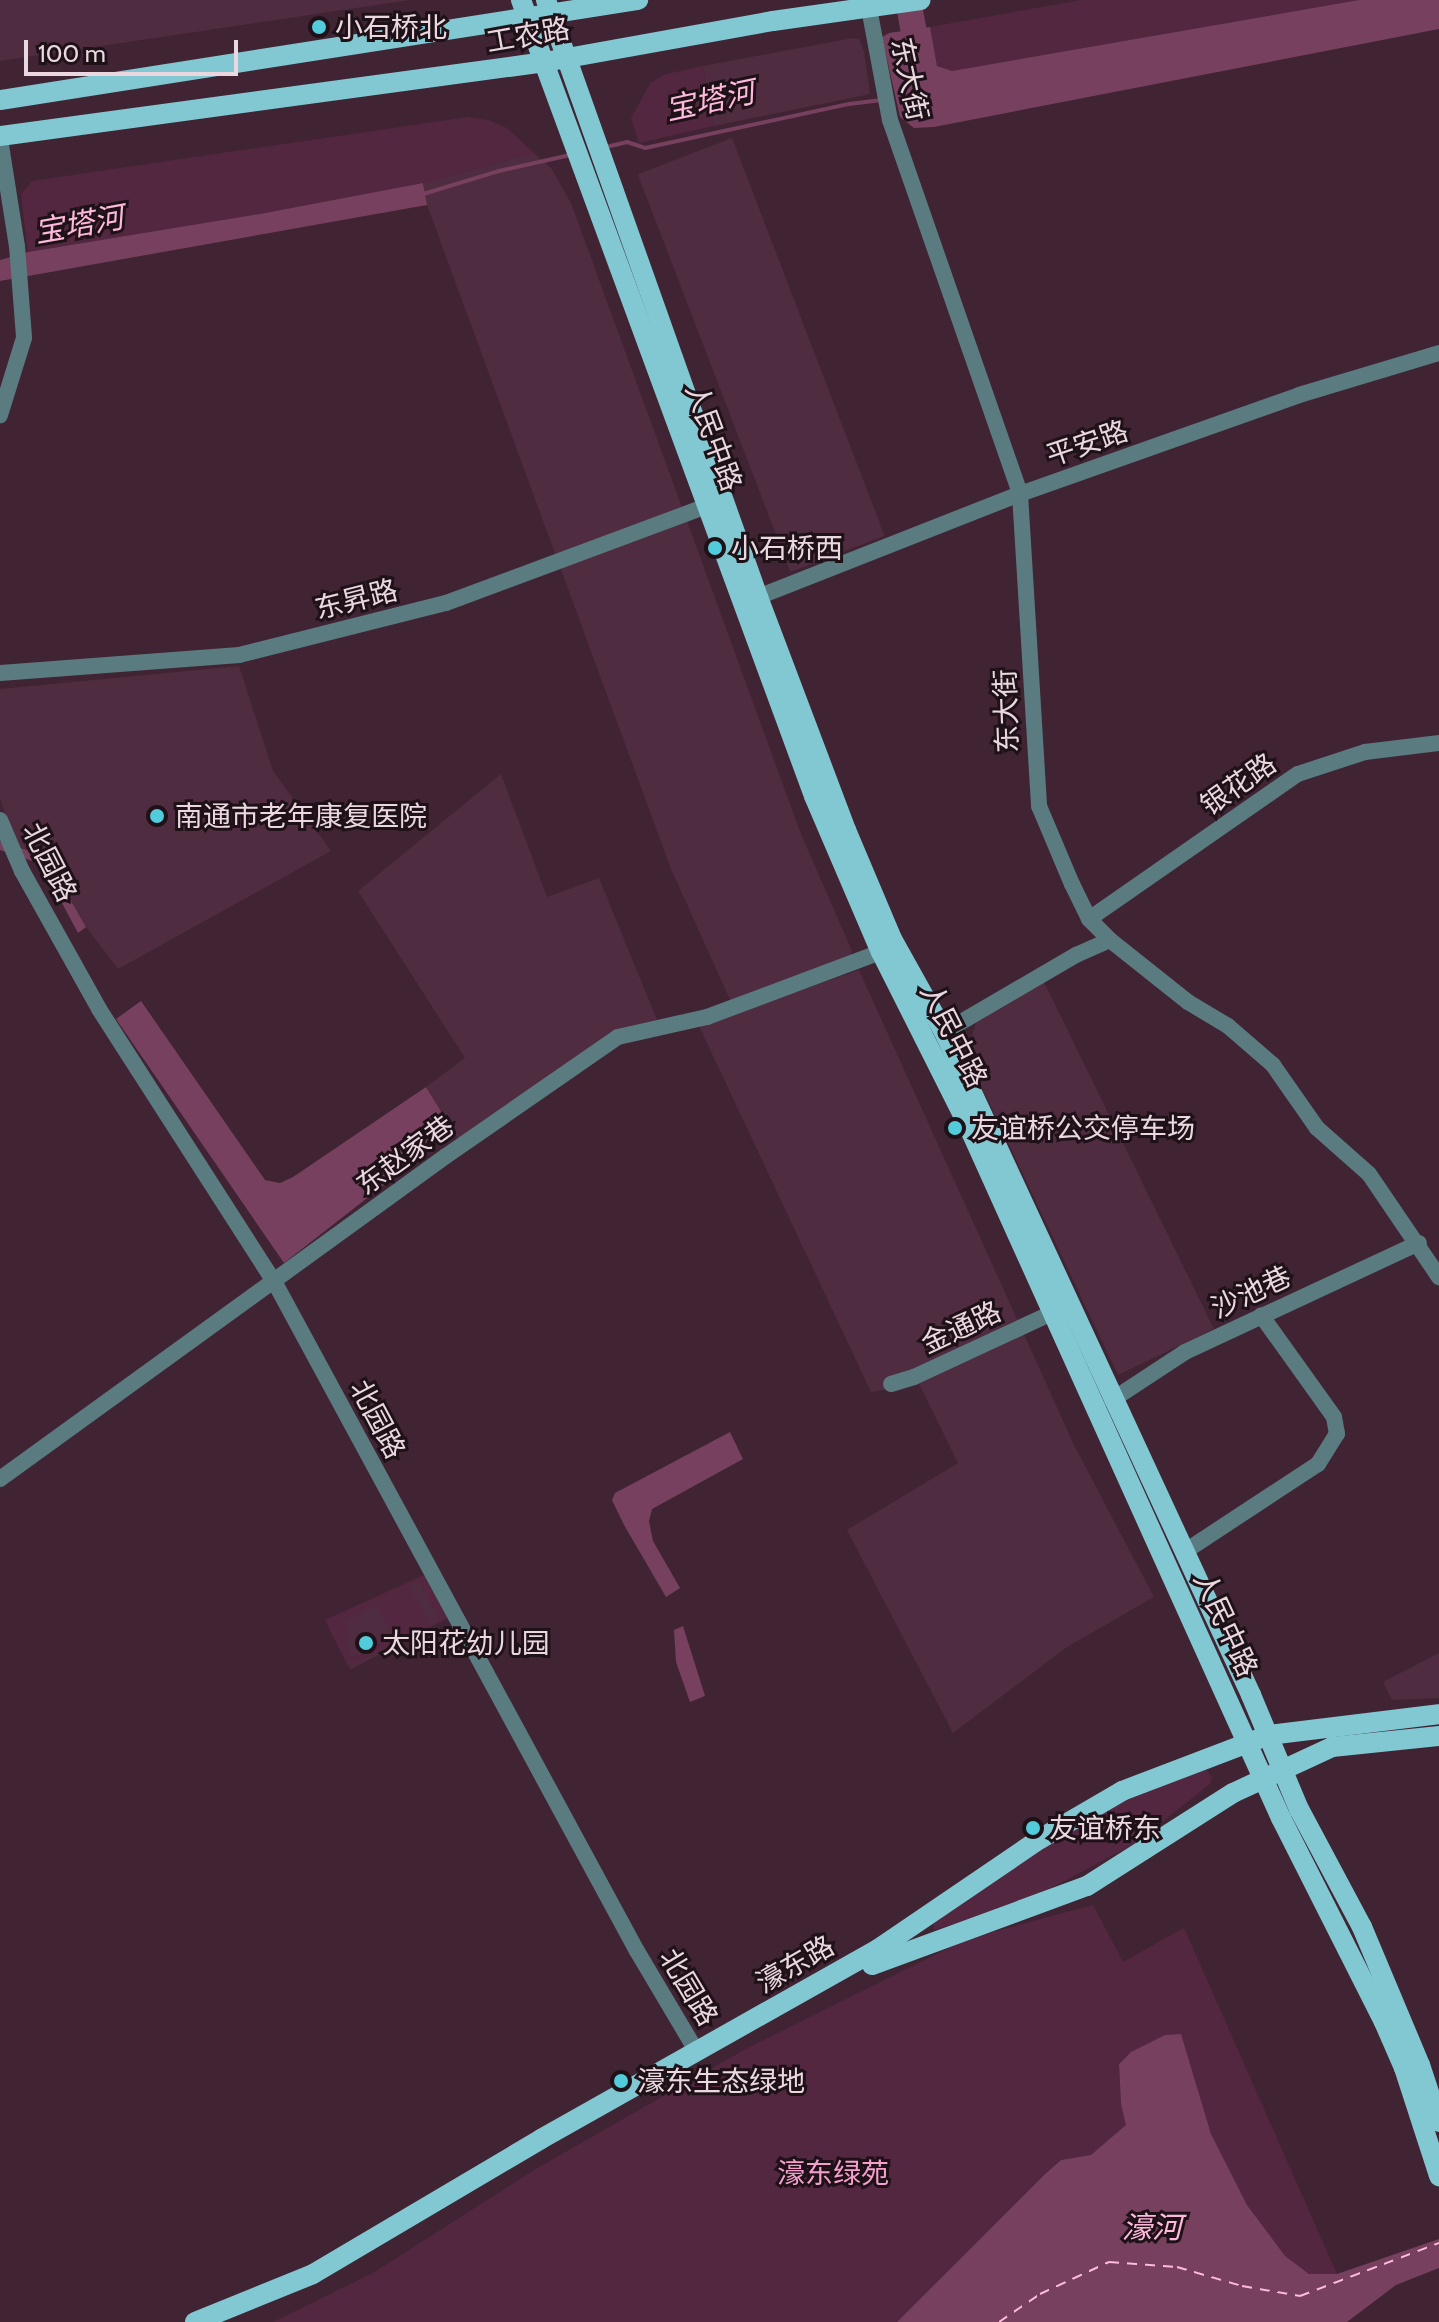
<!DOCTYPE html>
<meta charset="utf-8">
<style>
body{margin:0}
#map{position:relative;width:1439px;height:2322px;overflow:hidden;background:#402433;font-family:Cabin,"Noto Sans SC",sans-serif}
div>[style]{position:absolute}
.built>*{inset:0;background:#4f2c3f;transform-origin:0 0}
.green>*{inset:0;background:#542741}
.water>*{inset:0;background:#76405e}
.stream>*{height:4px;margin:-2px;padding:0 2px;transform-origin:2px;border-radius:2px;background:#76405e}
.river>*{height:26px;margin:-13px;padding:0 13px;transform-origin:13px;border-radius:13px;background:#76405e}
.ferry>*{height:2px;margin-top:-1px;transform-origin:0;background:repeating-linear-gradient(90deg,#ffb9dd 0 10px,transparent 0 18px)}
.minor>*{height:16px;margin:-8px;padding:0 8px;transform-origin:8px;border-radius:8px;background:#5a7b80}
.major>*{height:20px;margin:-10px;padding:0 10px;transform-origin:10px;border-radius:10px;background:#81c8d2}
.dots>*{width:22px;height:22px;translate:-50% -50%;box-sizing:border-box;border:4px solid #1e1218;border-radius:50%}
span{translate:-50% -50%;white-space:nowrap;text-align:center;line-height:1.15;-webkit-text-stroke:6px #1e1218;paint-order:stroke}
.poi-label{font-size:28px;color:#ead7e0}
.left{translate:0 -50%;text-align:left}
.street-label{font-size:28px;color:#ead7e0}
.park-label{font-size:28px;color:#f59fcd}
.water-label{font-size:30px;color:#ffb9dd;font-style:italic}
.scale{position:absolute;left:24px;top:40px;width:214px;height:36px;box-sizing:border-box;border:4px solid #ead7e0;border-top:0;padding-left:10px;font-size:24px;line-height:28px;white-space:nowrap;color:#ead7e0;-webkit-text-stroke:6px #1e1218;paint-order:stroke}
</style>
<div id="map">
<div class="built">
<i style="clip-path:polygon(0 0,410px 0,0 61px)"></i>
<i style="clip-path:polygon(853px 38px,859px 39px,864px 51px,870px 94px,714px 126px,703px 66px)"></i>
<i style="left:732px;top:138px;width:426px;height:101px;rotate:69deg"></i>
<i style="clip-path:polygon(534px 153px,551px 168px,571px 203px,801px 834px,852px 951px,850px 958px,731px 1002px,671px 869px,427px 205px,423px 183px)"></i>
<i style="clip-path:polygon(239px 666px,273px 771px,331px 851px,118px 969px,86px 927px,45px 855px,16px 846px,0 798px,0 689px)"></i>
<i style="clip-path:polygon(501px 774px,547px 897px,599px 878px,657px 1020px,616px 1030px,460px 1142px,426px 1087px,465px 1058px,358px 891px)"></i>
<i style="clip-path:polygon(859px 970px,1074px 1445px,1154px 1597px,1067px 1647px,953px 1733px,847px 1530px,958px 1463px,919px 1384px,871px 1392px,699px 1026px)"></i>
<i style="clip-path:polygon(1043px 980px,1214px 1329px,1118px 1375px,966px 1054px,978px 1017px)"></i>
<i style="left:424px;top:1575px;width:49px;height:109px;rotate:62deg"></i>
<i style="clip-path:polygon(1439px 1653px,1439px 1698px,1392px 1700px,1383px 1682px)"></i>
</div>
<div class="green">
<i style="clip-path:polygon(1081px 0,1359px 0,952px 71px,937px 66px,930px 27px)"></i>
<i style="clip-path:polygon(703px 66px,714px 126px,639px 143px,631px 118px,651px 82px,667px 74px)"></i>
<i style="clip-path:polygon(468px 117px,488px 120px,507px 128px,534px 153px,423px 183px,265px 213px,28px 252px,21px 194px,32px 181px)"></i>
<i style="clip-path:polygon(evenodd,424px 1575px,447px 1618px,348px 1666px,325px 1620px,424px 1575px,419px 1581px,439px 1620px,430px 1625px,409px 1586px,419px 1581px,424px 1575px,377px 1605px,393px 1637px,352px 1657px,344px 1640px,351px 1636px,344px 1622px,377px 1605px)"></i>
<i style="clip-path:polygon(1202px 1770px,1207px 1770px,1212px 1778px,1210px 1784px,1134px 1844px,1021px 1904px,934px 1930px,933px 1921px,1012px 1866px,1117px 1804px)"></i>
<i style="clip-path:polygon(1093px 1905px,1123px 1962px,1184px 1928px,1337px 2274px,1309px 2274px,1284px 2256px,1247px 2205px,1211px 2134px,1181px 2035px,1165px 2035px,1131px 2052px,1119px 2064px,1121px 2104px,1127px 2125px,1091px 2155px,1061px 2160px,1046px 2172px,897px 2322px,273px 2322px,373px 2273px,536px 2169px,744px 2050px,967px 1939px)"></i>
</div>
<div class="water">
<i style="clip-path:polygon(1359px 0,1439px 0,1439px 29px,934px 127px,914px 128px,900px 117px,882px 37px,889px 33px,930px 27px,937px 66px,952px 71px)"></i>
<i style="clip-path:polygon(423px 183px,427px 205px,0 281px,0 260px,28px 252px,265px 213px)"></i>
<i style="clip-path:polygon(0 842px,45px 855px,86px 927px,78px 933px,41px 864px,0 850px)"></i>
<i style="clip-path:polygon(141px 1001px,265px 1180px,280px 1183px,293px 1177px,426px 1087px,453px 1131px,284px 1263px,116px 1019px)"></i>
<i style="clip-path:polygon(730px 1432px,743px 1459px,652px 1509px,649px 1521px,653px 1541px,680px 1588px,666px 1597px,624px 1525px,612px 1500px,615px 1493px)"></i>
<i style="clip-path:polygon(683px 1626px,705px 1696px,690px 1702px,676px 1662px,674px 1630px)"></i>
<i style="clip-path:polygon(1181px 2034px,1211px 2134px,1247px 2205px,1285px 2256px,1309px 2274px,1337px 2274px,1439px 2239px,1439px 2268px,1396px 2285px,1347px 2322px,897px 2322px,1046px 2173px,1061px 2160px,1091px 2155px,1126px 2125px,1121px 2104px,1119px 2064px,1131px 2052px,1165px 2035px)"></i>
</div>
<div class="stream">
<i style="left:606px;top:147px;width:22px;rotate:-13deg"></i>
<i style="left:627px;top:142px;width:19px;rotate:18deg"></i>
<i style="left:645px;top:148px;width:209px;rotate:-12.2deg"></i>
<i style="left:849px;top:104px;width:33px;rotate:-7deg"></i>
<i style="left:420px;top:195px;width:83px;rotate:-16.9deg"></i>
<i style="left:499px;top:171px;width:73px;rotate:-12.7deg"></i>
</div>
<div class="river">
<i style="left:908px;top:0;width:61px;rotate:79.6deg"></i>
</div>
<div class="ferry">
<i style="left:999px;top:2322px;width:50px;rotate:-34.3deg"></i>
<i style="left:1040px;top:2294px;width:76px;rotate:-24.9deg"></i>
<i style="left:1109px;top:2262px;width:68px;rotate:4.2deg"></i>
<i style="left:1177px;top:2267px;width:68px;rotate:16.3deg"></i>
<i style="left:1242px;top:2286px;width:59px;rotate:9.8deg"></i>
<i style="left:1300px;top:2296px;width:149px;rotate:-20.9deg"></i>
</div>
<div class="minor">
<i style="left:869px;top:8px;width:114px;rotate:79.4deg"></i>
<i style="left:890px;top:120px;width:396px;rotate:70.8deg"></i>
<i style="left:1020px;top:494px;width:313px;rotate:86.5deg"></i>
<i style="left:1039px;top:806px;width:85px;rotate:67.1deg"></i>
<i style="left:1072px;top:884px;width:39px;rotate:64deg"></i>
<i style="left:1089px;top:919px;width:30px;rotate:45deg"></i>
<i style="left:1110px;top:940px;width:100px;rotate:38.5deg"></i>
<i style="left:1188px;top:1002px;width:47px;rotate:31deg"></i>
<i style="left:1228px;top:1026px;width:60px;rotate:40.9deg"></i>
<i style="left:1273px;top:1065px;width:77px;rotate:55.1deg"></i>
<i style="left:1317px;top:1128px;width:69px;rotate:41.5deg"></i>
<i style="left:1369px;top:1174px;width:125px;rotate:55.8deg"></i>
<i style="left:0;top:139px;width:108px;rotate:81deg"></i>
<i style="left:17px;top:246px;width:92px;rotate:85.6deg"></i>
<i style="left:24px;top:338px;width:81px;rotate:107.3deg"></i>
<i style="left:758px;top:597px;width:282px;rotate:-21.5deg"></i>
<i style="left:1020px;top:494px;width:296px;rotate:-19.5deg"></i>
<i style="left:1299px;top:395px;width:146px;rotate:-16.7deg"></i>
<i style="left:0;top:673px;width:240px;rotate:-4.3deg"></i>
<i style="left:239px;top:655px;width:213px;rotate:-14.1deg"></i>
<i style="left:446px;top:603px;width:281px;rotate:-20.4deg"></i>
<i style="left:0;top:820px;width:56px;rotate:66.7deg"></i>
<i style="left:22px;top:871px;width:158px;rotate:60.8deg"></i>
<i style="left:99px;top:1009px;width:326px;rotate:57.3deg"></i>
<i style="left:275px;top:1283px;width:760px;rotate:61.55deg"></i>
<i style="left:637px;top:1951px;width:117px;rotate:59.3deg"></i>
<i style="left:1089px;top:919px;width:254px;rotate:-34.8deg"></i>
<i style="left:1298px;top:774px;width:71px;rotate:-18.2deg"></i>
<i style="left:1365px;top:752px;width:75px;rotate:-6.9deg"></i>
<i style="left:944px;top:1032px;width:153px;rotate:-30.3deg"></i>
<i style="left:1076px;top:955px;width:37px;rotate:-24deg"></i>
<i style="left:891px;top:1384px;width:24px;rotate:-17deg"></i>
<i style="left:914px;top:1377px;width:152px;rotate:-24.9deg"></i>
<i style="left:1112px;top:1400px;width:87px;rotate:-33.3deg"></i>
<i style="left:1185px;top:1352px;width:258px;rotate:-25deg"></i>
<i style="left:0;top:1479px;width:551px;rotate:-35.91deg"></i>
<i style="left:446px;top:1156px;width:209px;rotate:-34.7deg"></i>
<i style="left:618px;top:1037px;width:91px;rotate:-12.7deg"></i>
<i style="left:707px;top:1017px;width:186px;rotate:-20.5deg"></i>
<i style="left:1184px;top:1552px;width:160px;rotate:-33.3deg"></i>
<i style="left:1318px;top:1464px;width:36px;rotate:-58deg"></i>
<i style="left:1337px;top:1434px;width:17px;rotate:-100deg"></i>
<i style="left:1334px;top:1417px;width:125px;rotate:-125.6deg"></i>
</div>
<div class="major">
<i style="left:521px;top:0;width:848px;rotate:69.79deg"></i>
<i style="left:814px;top:796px;width:170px;rotate:66.8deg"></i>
<i style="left:881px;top:952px;width:191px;rotate:63.3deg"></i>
<i style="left:967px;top:1123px;width:763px;rotate:65.69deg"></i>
<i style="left:1281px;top:1818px;width:229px;rotate:63.2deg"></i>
<i style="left:1384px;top:2022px;width:50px;rotate:66.5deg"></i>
<i style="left:1404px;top:2068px;width:114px;rotate:72deg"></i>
<i style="left:546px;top:0;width:634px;rotate:70.45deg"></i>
<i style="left:758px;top:597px;width:249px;rotate:69.3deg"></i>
<i style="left:846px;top:830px;width:118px;rotate:67.1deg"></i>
<i style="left:892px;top:939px;width:107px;rotate:60.8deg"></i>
<i style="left:944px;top:1032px;width:731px;rotate:65.15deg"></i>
<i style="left:1251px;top:1695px;width:124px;rotate:67.2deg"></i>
<i style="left:1299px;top:1809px;width:134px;rotate:61.9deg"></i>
<i style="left:1362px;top:1927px;width:150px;rotate:67.2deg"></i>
<i style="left:1420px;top:2065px;width:60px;rotate:71.6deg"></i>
<i style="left:0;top:100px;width:646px;rotate:-8.91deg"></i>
<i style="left:0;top:136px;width:550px;rotate:-7.73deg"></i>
<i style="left:545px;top:62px;width:232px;rotate:-10.2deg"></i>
<i style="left:773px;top:21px;width:149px;rotate:-8.1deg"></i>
<i style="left:872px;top:1965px;width:229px;rotate:-20.2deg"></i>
<i style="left:1087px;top:1886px;width:173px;rotate:-32.5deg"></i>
<i style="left:1233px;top:1793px;width:109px;rotate:-24.9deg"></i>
<i style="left:1332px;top:1747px;width:108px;rotate:-5.9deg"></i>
<i style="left:195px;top:2322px;width:127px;rotate:-22.1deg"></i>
<i style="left:313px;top:2274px;width:265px;rotate:-30.6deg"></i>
<i style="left:541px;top:2139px;width:387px;rotate:-29.4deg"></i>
<i style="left:878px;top:1949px;width:196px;rotate:-34.2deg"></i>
<i style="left:1040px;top:1839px;width:95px;rotate:-30.3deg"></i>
<i style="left:1122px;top:1791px;width:157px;rotate:-20.9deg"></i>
<i style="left:1269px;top:1735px;width:171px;rotate:-7deg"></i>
</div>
<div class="dots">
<i style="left:319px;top:27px;background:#52cbda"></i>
<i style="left:715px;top:548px;background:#52cbda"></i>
<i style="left:157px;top:816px;background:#52cbda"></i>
<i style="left:955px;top:1128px;background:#52cbda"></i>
<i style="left:366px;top:1643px;background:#52cbda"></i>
<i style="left:1033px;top:1828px;background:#52cbda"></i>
<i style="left:621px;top:2081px;background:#52cbda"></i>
</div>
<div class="poi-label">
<span class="left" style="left:335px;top:27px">小石桥北</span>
<span class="left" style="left:731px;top:548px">小石桥西</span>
<span class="left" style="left:175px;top:816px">南通市老年康复医院</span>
<span class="left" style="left:971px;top:1128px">友谊桥公交停车场</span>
<span class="left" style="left:382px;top:1643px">太阳花幼儿园</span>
<span class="left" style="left:1049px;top:1828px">友谊桥东</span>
<span class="left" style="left:637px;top:2081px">濠东生态绿地</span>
</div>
<div class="street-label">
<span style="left:528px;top:35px;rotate:-10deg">工农路</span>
<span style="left:910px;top:79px;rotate:78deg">东大街</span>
<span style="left:714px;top:437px;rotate:70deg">人民中路</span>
<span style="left:1087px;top:443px;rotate:-19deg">平安路</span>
<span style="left:356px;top:599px;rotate:-14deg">东昇路</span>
<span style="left:1006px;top:711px;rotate:-92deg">东大街</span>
<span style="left:1238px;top:784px;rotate:-35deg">银花路</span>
<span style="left:50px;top:862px;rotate:63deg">北园路</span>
<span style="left:954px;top:1035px;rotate:63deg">人民中路</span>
<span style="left:405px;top:1155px;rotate:-36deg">东赵家巷</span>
<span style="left:1251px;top:1292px;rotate:-25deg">沙池巷</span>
<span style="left:961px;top:1327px;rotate:-25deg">金通路</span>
<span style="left:378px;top:1419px;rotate:62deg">北园路</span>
<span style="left:1226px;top:1624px;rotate:65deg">人民中路</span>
<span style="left:795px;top:1964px;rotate:-30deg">濠东路</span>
<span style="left:689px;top:1987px;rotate:59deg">北园路</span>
</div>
<div class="park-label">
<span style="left:833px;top:2173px">濠东绿苑</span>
</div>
<div class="water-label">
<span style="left:710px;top:101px;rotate:-12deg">宝塔河</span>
<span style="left:79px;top:225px;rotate:-10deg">宝塔河</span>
<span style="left:1152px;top:2228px">濠河</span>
</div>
<div class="scale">100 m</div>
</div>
